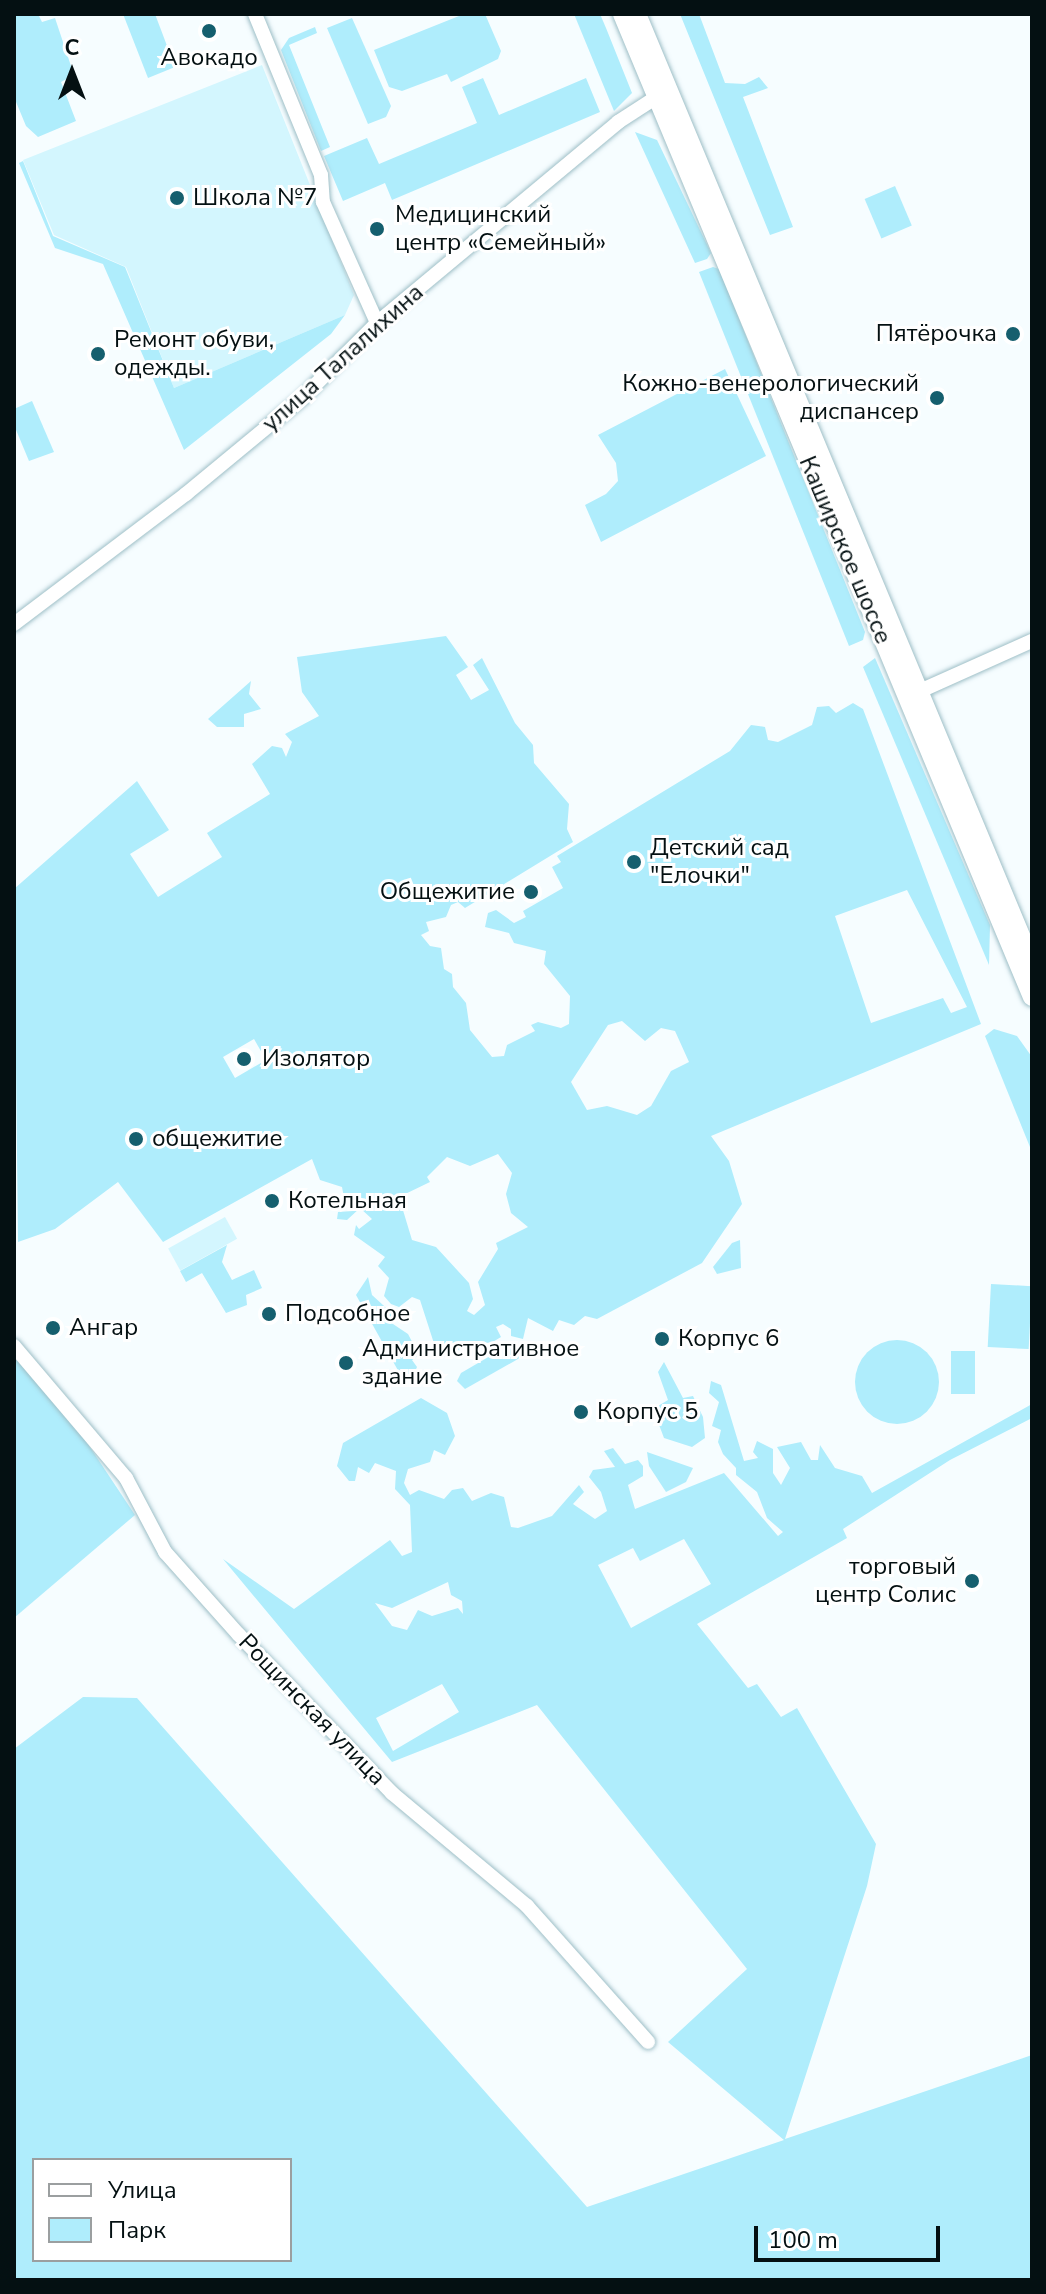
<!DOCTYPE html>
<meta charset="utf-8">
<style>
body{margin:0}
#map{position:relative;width:1046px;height:2294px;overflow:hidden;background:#f6fdff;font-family:"Nunito Sans",sans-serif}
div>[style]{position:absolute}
.built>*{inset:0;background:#d3f6fe;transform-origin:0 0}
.green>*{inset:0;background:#afedfc;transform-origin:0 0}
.round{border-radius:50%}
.roads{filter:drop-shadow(0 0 2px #9ebfc7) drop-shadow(0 0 2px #9ebfc7)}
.minor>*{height:14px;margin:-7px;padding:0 7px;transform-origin:7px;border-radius:7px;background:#fff}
.major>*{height:18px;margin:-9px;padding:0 9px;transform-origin:9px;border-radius:9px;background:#fff}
.dots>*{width:22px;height:22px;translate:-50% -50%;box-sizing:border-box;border:4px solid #fff;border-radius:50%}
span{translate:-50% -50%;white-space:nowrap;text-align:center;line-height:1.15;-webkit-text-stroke:6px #fff;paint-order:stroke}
.poi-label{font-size:24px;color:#041012}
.left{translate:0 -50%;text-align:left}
.right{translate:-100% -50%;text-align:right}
.street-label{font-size:24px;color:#041012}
.frame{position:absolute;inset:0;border:16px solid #041012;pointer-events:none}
.legend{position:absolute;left:32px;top:2158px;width:260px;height:104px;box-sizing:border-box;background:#fff;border:2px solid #9b9fa0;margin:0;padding:10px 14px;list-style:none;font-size:24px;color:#041012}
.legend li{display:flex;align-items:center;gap:16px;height:40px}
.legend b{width:40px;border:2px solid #9b9fa0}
.north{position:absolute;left:32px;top:32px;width:80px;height:80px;-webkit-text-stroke:6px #fff;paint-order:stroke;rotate:0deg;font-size:22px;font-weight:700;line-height:32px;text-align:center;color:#041012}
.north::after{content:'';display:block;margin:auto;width:28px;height:36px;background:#041012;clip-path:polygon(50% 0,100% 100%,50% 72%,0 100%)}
.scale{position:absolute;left:754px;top:2226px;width:186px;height:36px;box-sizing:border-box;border:4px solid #041012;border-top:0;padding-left:10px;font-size:24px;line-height:28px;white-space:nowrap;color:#041012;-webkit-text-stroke:6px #fff;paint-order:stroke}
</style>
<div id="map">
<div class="built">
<i style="clip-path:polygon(262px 65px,354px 295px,345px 315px,174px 388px,126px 267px,54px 235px,23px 160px)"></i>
<i style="left:225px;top:1217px;width:25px;height:65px;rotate:61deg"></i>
</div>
<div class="green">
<i style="clip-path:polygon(14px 14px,38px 14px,42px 22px,55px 18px,74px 75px,61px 82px,76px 121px,38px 137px,26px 126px,14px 97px)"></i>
<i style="clip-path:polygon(123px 14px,155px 14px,175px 67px,148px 78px)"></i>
<i style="clip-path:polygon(464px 14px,485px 14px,501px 51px,498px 59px,451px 82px,447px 74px,402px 91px,389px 87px,374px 50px)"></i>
<i style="clip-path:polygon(574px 14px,600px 14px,606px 28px,632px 93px,614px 111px)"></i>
<i style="clip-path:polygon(680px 14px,699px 14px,725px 83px,745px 84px,759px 77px,768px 88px,743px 97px,793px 227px,770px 235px)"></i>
<i style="clip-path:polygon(352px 18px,391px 106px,386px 117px,368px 124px,327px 28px)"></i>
<i style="clip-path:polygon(315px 27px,317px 33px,289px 45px,330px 147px,321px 151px,281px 50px,289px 38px)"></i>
<i style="clip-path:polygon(483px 78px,499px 115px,586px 78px,600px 112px,392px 200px,385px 183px,343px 201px,324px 156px,367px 138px,379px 164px,477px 123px,462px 87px)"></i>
<i style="clip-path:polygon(635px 132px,657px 140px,711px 253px,707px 259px,695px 263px)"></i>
<i style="clip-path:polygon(23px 161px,53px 236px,125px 267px,174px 388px,345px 315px,331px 334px,184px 450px,103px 264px,55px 248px,19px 163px)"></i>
<i style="left:895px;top:186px;width:43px;height:33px;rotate:67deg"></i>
<i style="clip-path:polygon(713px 267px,719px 269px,865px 632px,863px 640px,849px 646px,699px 272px)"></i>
<i style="clip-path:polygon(725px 369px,766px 456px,601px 542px,585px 505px,606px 494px,618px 481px,616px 463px,598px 435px)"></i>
<i style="clip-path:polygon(32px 401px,54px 452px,29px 461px,14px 425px,14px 409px)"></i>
<i style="clip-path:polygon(evenodd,446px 636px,468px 667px,456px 675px,471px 700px,489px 690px,473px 665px,482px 658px,515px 723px,533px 745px,534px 763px,569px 804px,567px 829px,573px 842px,465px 908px,458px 902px,451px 905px,446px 917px,426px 922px,429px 931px,421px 935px,430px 946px,441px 948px,444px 969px,452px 974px,453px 987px,466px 1003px,470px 1030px,492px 1057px,504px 1056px,507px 1045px,535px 1031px,531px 1025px,538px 1022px,561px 1028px,569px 1024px,570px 996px,544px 964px,546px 951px,514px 943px,509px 933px,485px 927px,488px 913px,496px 910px,514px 923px,526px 917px,523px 911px,563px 888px,552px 867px,561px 862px,557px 856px,730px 751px,751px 725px,765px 727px,768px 740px,778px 742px,812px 725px,817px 707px,829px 706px,836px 713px,853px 703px,863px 709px,981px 1024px,711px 1136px,729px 1161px,742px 1204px,702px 1263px,597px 1319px,585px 1316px,574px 1325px,559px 1320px,553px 1331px,528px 1318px,523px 1339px,511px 1336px,511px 1329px,503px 1324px,496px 1327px,501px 1337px,491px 1343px,474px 1342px,439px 1359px,420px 1300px,412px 1297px,399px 1307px,391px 1304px,384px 1296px,389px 1278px,378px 1266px,385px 1257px,354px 1235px,356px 1225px,359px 1229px,372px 1219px,360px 1208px,347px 1220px,337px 1219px,338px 1212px,353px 1211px,352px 1205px,345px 1203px,342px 1187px,320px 1180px,312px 1159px,163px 1242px,118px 1182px,55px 1229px,18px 1242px,14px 889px,137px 781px,169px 830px,130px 854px,158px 897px,222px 857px,207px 833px,270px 794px,252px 764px,272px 746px,282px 748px,286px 757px,292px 742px,285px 734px,319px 716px,302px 692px,297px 657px,446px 636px,907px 890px,967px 1007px,951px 1013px,943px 998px,871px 1023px,835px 916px,907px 890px,446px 636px,622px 1021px,645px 1041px,661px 1028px,675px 1031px,689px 1062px,671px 1071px,651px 1106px,637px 1115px,607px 1106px,587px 1110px,571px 1082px,608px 1025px,622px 1021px,446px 636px,254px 1039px,266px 1060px,235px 1078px,223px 1057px,254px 1039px,446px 636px,498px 1154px,512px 1173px,506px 1194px,511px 1213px,528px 1227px,496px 1243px,498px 1249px,478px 1282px,485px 1305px,474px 1315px,467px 1311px,473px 1299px,469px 1283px,436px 1247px,412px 1240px,399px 1197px,430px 1182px,427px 1177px,447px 1157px,470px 1166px,498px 1154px)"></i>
<i style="clip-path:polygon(875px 658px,990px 925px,989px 965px,863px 667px)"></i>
<i style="clip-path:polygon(251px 681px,249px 694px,261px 709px,244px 714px,244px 727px,217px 727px,208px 719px)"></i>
<i style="clip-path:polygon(994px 1029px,1017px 1036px,1032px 1057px,1032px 1152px,985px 1036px)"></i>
<i style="clip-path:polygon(740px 1240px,741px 1268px,717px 1274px,713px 1267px,732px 1243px)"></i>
<i style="clip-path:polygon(227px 1245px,222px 1262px,232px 1280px,254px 1270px,262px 1288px,246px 1295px,247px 1305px,226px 1313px,202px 1273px,186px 1282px,180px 1271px)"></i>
<i style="clip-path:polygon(368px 1277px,372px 1295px,394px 1315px,387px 1320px,408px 1334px,419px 1355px,412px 1360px,417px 1367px,413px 1376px,400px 1374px,356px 1295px)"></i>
<i style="left:991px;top:1284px;width:41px;height:63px;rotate:3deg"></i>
<i class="round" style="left:855px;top:1340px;width:84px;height:84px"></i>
<i style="clip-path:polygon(509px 1345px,525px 1355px,465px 1389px,457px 1381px,461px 1373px)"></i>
<i style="left:951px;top:1351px;width:24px;height:43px"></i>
<i style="clip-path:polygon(14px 1355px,60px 1402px,135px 1515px,14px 1618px)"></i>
<i style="clip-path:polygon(664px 1362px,683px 1398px,693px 1396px,703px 1417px,705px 1438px,692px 1447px,664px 1438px,653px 1409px,668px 1400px,658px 1372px)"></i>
<i style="clip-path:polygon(evenodd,711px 1381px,721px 1385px,744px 1461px,758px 1458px,753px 1452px,757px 1441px,773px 1449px,773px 1473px,781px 1485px,790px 1468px,777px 1447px,801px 1442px,811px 1460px,818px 1460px,820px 1445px,835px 1468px,862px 1476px,872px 1493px,1032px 1404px,1032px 1418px,950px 1460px,843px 1529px,847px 1538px,697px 1624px,748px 1688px,757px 1684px,781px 1717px,797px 1708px,876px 1844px,867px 1886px,785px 2139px,1032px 2055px,1032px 2280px,14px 2280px,14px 1749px,83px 1697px,137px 1698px,587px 2207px,784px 2140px,668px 2042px,747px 1969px,537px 1705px,392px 1762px,223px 1559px,294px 1609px,390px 1540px,402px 1556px,412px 1552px,410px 1505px,395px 1489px,396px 1471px,375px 1463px,369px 1473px,358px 1467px,355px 1481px,349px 1481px,337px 1466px,343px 1443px,421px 1398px,447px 1413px,455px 1436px,445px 1455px,434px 1450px,430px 1462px,408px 1469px,404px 1483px,410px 1495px,419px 1490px,444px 1499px,452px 1490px,463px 1488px,472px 1501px,491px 1493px,504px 1497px,511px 1527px,518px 1528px,552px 1516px,579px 1485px,584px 1492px,573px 1504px,595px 1519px,607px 1511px,601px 1492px,589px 1477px,593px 1470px,615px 1467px,604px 1451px,613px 1448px,625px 1464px,638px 1460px,643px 1466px,643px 1476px,628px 1485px,635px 1509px,724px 1473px,778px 1536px,783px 1532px,767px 1518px,757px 1492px,736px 1475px,736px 1468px,723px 1454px,718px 1442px,721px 1430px,712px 1426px,719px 1402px,709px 1393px,711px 1381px,684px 1539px,711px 1584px,631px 1628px,598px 1565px,633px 1548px,640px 1561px,684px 1539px,711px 1381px,448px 1582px,451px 1595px,462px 1601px,463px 1614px,458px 1608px,432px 1616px,418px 1610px,407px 1630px,392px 1626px,375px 1603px,392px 1608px,448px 1582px,711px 1381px,442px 1684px,459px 1712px,393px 1751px,376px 1718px,442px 1684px,711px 1381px,34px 2160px,290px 2160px,290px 2260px,34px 2260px,34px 2160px)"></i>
<i style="clip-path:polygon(647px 1452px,693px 1468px,686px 1482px,666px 1492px,649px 1466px)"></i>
</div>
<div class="roads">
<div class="minor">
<i style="left:255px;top:14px;width:174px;rotate:67.7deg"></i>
<i style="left:321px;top:175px;width:27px;rotate:86deg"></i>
<i style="left:323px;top:202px;width:133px;rotate:65.9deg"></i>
<i style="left:14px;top:624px;width:216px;rotate:-37.1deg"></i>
<i style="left:186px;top:494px;width:151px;rotate:-39.6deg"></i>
<i style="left:302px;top:398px;width:106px;rotate:-45deg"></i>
<i style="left:377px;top:323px;width:314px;rotate:-39.8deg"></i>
<i style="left:618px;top:122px;width:54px;rotate:-32.8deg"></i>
<i style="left:911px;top:695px;width:133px;rotate:-24.1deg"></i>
<i style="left:14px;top:1346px;width:173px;rotate:49.7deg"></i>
<i style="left:126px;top:1478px;width:84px;rotate:62.2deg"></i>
<i style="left:165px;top:1552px;width:111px;rotate:48.3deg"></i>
<i style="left:239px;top:1635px;width:220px;rotate:45.9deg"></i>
<i style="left:392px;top:1793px;width:176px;rotate:39.9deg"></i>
<i style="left:527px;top:1906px;width:182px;rotate:48.3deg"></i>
</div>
<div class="major">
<i style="left:622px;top:14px;width:1065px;rotate:67.36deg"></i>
<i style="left:637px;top:14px;width:1027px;rotate:67.38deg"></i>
</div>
</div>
<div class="dots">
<i style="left:209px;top:31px;background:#165f6e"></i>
<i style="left:177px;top:198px;background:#165f6e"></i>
<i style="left:377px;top:229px;background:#165f6e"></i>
<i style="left:1013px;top:334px;background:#165f6e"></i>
<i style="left:98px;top:354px;background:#165f6e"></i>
<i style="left:937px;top:398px;background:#165f6e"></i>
<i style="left:634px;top:862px;background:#165f6e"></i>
<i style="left:531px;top:892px;background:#165f6e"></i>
<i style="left:244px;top:1059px;background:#165f6e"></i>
<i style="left:136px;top:1139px;background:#165f6e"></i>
<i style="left:272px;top:1201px;background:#165f6e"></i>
<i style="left:269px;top:1314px;background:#165f6e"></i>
<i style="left:53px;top:1328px;background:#165f6e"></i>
<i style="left:662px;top:1339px;background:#165f6e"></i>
<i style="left:346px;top:1363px;background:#165f6e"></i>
<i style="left:581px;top:1412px;background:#165f6e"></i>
<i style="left:972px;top:1581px;background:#165f6e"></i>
</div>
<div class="poi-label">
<span style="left:209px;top:58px">Авокадо</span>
<span class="left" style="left:193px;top:198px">Школа №7</span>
<span class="left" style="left:395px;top:229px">Медицинский<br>центр «Семейный»</span>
<span class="right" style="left:997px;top:334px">Пятёрочка</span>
<span class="left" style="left:114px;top:354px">Ремонт обуви,<br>одежды.</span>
<span class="right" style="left:919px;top:398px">Кожно-венерологический<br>диспансер</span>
<span class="left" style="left:650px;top:862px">Детский сад<br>"Елочки"</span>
<span class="right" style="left:515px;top:892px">Общежитие</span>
<span class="left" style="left:262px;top:1059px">Изолятор</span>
<span class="left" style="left:152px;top:1139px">общежитие</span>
<span class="left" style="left:288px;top:1201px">Котельная</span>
<span class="left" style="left:285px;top:1314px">Подсобное</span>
<span class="left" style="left:69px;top:1328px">Ангар</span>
<span class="left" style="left:678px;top:1339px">Корпус 6</span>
<span class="left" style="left:362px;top:1363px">Административное<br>здание</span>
<span class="left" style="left:597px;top:1412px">Корпус 5</span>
<span class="right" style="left:956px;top:1581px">торговый<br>центр Солис</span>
</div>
<div class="street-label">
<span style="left:343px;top:358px;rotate:-42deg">улица Талалихина</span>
<span style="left:845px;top:550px;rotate:67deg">Каширское шоссе</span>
<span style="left:312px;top:1710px;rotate:46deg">Рощинская улица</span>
</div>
<div class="frame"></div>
<ul class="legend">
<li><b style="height:10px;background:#fff"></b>Улица</li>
<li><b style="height:22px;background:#afedfc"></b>Парк</li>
</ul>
<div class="north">С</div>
<div class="scale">100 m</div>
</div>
